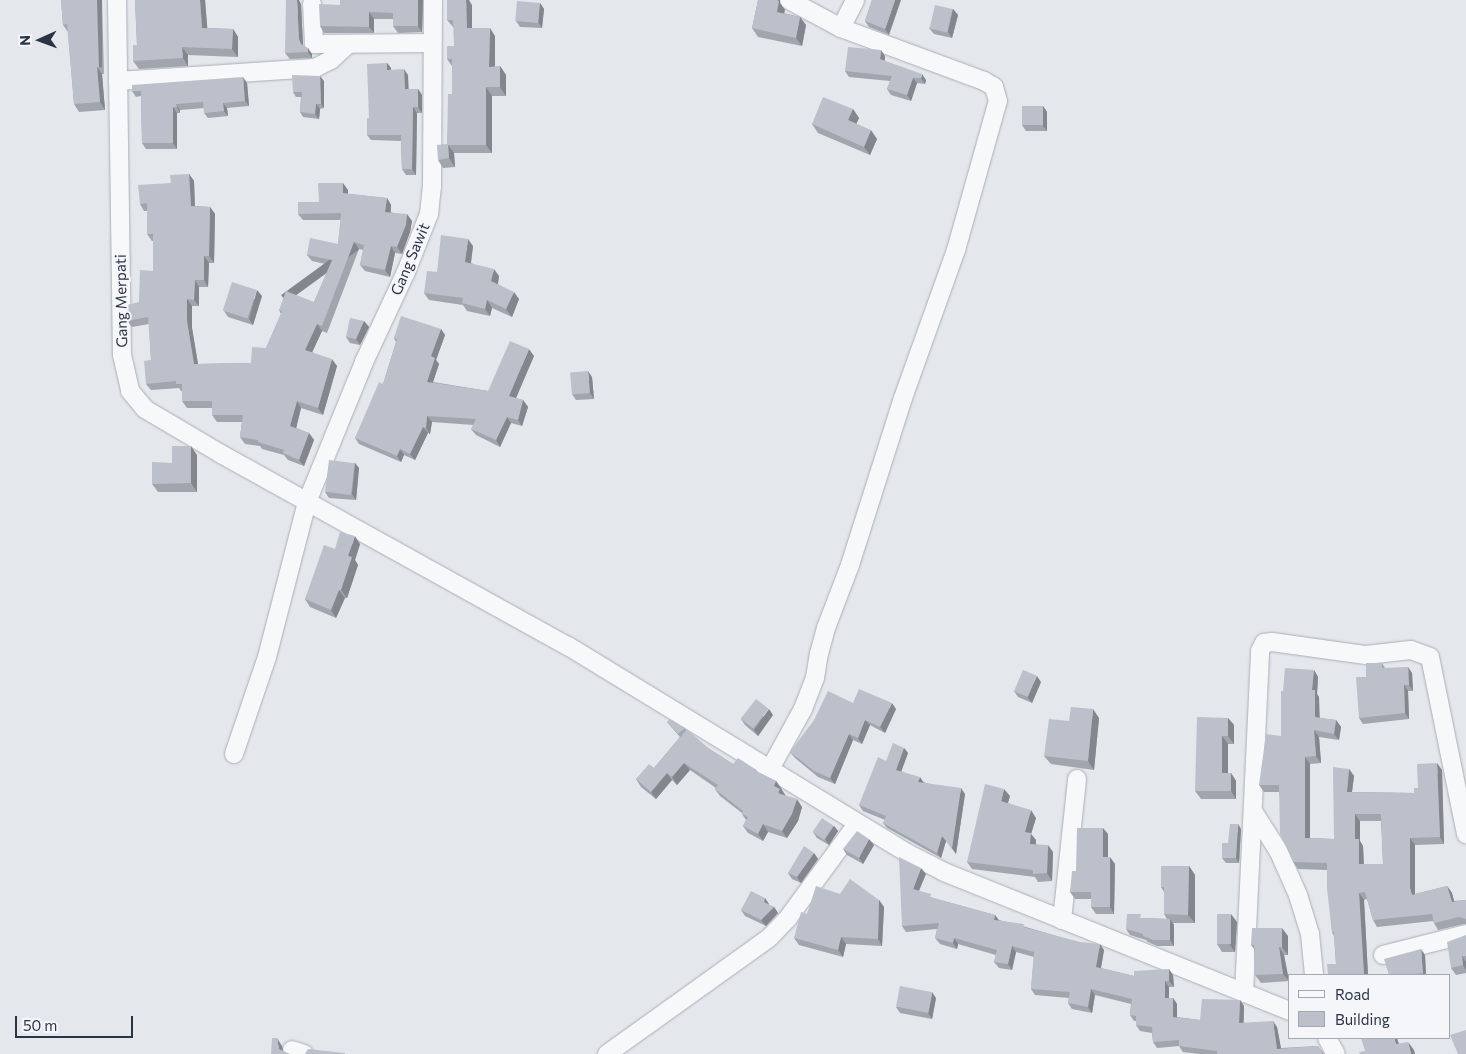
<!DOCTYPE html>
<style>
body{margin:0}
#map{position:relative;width:1466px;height:1054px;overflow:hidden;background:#e4e7ec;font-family:Commissioner,sans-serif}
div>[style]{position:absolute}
.roads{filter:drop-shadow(0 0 1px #a9aeb7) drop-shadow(0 0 1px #a9aeb7)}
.minor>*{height:18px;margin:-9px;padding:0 9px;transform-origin:9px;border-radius:9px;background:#f7f8fa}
.wall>*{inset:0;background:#a1a5ae}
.shaded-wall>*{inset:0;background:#83868d;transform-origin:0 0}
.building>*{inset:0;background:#bbc0ca;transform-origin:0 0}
span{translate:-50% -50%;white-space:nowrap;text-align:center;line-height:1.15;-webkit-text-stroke:4px #f4f6f9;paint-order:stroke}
.street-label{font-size:15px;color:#2b3445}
.legend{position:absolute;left:1288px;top:974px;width:162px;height:65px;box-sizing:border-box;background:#f4f6f9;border:1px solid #a4a8b1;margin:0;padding:6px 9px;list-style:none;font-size:15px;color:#2b3445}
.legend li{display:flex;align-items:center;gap:10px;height:25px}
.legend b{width:25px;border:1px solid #a4a8b1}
.north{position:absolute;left:15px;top:15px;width:50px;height:50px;-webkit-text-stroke:4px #f4f6f9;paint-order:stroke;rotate:268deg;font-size:14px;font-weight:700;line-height:20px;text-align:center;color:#2b3445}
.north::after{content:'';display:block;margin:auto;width:18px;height:22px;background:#2b3445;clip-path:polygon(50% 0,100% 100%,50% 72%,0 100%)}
.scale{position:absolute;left:15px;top:1016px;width:118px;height:22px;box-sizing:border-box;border:2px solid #2b3445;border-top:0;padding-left:6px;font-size:15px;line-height:18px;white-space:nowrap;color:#2b3445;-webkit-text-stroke:4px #f4f6f9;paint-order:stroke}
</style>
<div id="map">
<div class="roads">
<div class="minor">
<i style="left:117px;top:0;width:355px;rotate:89.2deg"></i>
<i style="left:122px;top:355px;width:37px;rotate:77deg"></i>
<i style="left:130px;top:391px;width:23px;rotate:50deg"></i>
<i style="left:145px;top:409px;width:88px;rotate:30.6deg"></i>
<i style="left:221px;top:454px;width:397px;rotate:29deg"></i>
<i style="left:568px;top:646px;width:399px;rotate:31.4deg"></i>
<i style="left:909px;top:854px;width:39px;rotate:27deg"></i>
<i style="left:944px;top:872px;width:373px;rotate:21.9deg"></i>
<i style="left:312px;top:4px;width:40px;rotate:87.1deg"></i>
<i style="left:314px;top:44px;width:118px;rotate:-0.5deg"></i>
<i style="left:841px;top:28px;width:31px;rotate:-63deg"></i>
<i style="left:118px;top:81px;width:197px;rotate:-3.8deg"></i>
<i style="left:315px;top:68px;width:18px;rotate:-27deg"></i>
<i style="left:331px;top:60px;width:23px;rotate:-43deg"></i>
<i style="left:234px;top:754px;width:102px;rotate:-71.2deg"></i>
<i style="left:267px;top:657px;width:160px;rotate:-75.5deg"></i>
<i style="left:307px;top:502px;width:151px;rotate:-67.8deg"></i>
<i style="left:364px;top:362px;width:99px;rotate:-65deg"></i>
<i style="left:406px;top:272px;width:62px;rotate:-68.4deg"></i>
<i style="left:429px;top:214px;width:27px;rotate:-84deg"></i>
<i style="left:432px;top:187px;width:187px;rotate:-89.7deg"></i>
<i style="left:770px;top:769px;width:68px;rotate:-61.2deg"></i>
<i style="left:803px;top:709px;width:33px;rotate:-69deg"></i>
<i style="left:815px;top:678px;width:24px;rotate:-81deg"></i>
<i style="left:819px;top:654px;width:27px;rotate:-75deg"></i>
<i style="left:826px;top:628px;width:67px;rotate:-69.1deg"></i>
<i style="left:850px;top:565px;width:175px;rotate:-72.4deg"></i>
<i style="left:903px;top:398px;width:157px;rotate:-70.3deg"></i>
<i style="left:956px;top:250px;width:155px;rotate:-74.3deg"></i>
<i style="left:998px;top:101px;width:15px;rotate:-106deg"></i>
<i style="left:994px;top:87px;width:12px;rotate:-149deg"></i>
<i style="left:984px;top:81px;width:153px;rotate:-159.7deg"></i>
<i style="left:841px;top:28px;width:59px;rotate:-151.7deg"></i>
<i style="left:1253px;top:811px;width:49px;rotate:57.6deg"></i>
<i style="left:1279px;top:852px;width:47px;rotate:66.2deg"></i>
<i style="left:1298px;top:895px;width:41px;rotate:72.9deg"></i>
<i style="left:1310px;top:934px;width:41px;rotate:84.4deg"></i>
<i style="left:1062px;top:920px;width:142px;rotate:-83.9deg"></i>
<i style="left:1383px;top:955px;width:86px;rotate:-14.2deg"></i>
<i style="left:1244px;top:993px;width:342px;rotate:-87.3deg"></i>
<i style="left:1260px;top:651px;width:9px;rotate:-63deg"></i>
<i style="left:1264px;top:643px;width:8px;rotate:-7deg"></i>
<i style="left:1272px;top:642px;width:95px;rotate:7.9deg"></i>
<i style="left:1366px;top:655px;width:45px;rotate:-6.3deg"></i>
<i style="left:1411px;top:650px;width:20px;rotate:20deg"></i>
<i style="left:1430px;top:657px;width:181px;rotate:78.5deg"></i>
<i style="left:1327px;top:1038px;width:18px;rotate:61deg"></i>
<i style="left:292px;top:1050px;width:13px;rotate:18deg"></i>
<i style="left:607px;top:1054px;width:199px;rotate:-35.6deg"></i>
<i style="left:769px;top:938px;width:28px;rotate:-46deg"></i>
<i style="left:788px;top:918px;width:117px;rotate:-53.7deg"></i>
</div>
</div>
<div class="wall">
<i style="clip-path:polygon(49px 0,102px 0,104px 74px,102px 74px,105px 110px,79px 112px,74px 104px,68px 32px,63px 25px,61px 0)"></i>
<i style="clip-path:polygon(135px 0,205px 0,207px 28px,233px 29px,238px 37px,238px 57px,188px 55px,188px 66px,139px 69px,133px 61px,137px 45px)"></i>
<i style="clip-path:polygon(340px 0,423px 0,422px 32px,398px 33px,393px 26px,393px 19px,374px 19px,374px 33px,324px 33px,320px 26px,340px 5px)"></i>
<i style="clip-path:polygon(758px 0,780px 0,780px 3px,785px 10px,784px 13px,800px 17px,806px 25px,802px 46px,758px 37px,752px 28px)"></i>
<i style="clip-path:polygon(872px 0,889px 35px,869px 27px,865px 21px)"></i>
<i style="clip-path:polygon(540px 3px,544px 9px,542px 28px,520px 27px,516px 21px)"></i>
<i style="clip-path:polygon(301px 4px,303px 45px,312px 54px,312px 58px,290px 59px,285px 53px)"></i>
<i style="clip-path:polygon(472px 5px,472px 28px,495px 36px,495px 67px,500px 66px,506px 75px,506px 96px,492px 96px,492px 153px,454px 153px,455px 167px,443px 168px,438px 160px,447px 144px,452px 94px,452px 66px,447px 59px,454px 46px,454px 28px,447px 20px)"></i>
<i style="clip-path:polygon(953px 9px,958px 15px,952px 38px,934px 34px,929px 28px)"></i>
<i style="clip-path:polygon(885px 56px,885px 61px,926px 80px,925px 84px,917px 83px,911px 101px,891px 95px,887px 89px,890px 81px,849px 77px,845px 71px)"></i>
<i style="clip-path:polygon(387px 63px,391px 68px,391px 70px,408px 75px,408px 89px,418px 89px,422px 95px,422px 113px,417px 113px,416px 175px,406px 175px,402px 169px,401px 141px,371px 140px,367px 135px,369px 118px)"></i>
<i style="clip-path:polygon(324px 81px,324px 108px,320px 109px,319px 119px,303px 117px,300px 112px,301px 97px,296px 97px,293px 92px)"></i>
<i style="clip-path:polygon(247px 83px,249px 106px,227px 108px,228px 116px,208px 118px,204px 113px,204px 108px,180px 110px,180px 113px,177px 113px,177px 149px,146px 149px,142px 143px,141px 96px,136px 97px,132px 91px)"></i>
<i style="clip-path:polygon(1043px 106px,1047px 112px,1047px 131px,1026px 131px,1022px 125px)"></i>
<i style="clip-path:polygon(853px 109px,859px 118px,856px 124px,877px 139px,870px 155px,818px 133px,812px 124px)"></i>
<i style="clip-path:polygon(189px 174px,194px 181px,195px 206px,210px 207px,215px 214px,214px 263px,209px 263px,208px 287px,199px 287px,199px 306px,192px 306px,192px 328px,198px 364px,251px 363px,266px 348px,281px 314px,279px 310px,314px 302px,330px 265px,312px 261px,307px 255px,338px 244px,341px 220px,303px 220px,298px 214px,319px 202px,348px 190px,348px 194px,387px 198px,391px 205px,391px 212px,412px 221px,410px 232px,402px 254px,395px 253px,390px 277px,365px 271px,360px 265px,363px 250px,359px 249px,327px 333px,322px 331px,312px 352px,337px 366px,323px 415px,301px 408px,296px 428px,309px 433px,314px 440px,304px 466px,288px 460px,284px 455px,262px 449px,260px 446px,245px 444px,240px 437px,242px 422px,217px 422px,212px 415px,212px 408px,187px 408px,182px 401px,182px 391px,181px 391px,179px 388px,151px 390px,146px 384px,151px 360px,149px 324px,132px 327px,127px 321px,139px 302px,153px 271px,153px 241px,152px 241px,147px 234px,147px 211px,144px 211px,140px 204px,171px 183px)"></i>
<i style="clip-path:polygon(473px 246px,471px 263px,499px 276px,498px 284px,519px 299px,512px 317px,492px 308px,490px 316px,467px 311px,463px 305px,429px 300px,424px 293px,437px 272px)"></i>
<i style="clip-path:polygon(262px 296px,253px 325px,228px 317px,224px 311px)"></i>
<i style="clip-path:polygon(364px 321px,369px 327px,360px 345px,350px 343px,346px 337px)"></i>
<i style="clip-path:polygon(441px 329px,445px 335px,436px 360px,439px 364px,433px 382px,488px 391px,534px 356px,515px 398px,523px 400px,528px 407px,522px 426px,511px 423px,500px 447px,476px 435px,471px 429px,474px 425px,432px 422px,430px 434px,428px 433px,415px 460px,404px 455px,401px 462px,359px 444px,355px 438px,383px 384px,396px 342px,394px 338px)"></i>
<i style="clip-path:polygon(592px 377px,594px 399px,576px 400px,572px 394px)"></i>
<i style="clip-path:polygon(197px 455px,197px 492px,158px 492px,152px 484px)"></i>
<i style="clip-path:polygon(355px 463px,359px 468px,356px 500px,329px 498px,325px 492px)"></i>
<i style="clip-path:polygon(360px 544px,355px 560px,358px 565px,347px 598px,345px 598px,336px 618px,310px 607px,305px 599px,335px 549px)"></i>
<i style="clip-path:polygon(1382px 663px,1385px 668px,1412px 673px,1413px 691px,1408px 691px,1409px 719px,1363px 724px,1359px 718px,1366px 677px)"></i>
<i style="clip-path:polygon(evenodd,1314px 670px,1318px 677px,1317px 694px,1319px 697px,1319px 718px,1336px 720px,1341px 727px,1339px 740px,1319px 737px,1321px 763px,1310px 764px,1310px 838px,1334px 839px,1349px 769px,1354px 776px,1352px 792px,1414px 793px,1418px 788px,1442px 770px,1444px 844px,1415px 845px,1415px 894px,1447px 886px,1452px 893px,1454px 901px,1466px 900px,1466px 924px,1464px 924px,1438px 930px,1434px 923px,1433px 921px,1377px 927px,1373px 920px,1367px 899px,1364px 900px,1368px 975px,1328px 975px,1336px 964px,1334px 936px,1332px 932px,1327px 870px,1298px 869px,1293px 862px,1279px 792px,1264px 792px,1259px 785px,1281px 736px,1283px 691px,1314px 670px,1360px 821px,1381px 821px,1383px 864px,1364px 864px,1363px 846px,1360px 841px,1360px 821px)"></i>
<i style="clip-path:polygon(1041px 682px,1032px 703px,1018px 697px,1014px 691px)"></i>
<i style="clip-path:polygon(853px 703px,896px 709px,885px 733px,870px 725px,862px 744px,853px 740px,835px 784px,818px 777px,795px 758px,790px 752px)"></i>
<i style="clip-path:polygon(773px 715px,758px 736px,745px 725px,741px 719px)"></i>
<i style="clip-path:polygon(1099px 718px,1094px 770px,1051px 764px,1044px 756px,1069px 721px)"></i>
<i style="clip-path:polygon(1228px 718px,1234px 725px,1234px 744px,1228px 744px,1228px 773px,1231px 773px,1236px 781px,1236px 799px,1201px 799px,1195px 791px)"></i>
<i style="clip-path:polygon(667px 722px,685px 728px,686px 730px,708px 748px,733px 764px,755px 769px,758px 772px,776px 781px,782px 789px,781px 790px,785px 795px,802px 807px,798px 821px,787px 838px,768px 832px,763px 841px,748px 833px,743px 826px,746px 820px,742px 814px,742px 813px,720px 796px,715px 789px,716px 788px,690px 770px,677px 785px,672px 780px,656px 799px,641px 787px,636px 779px,654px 768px,680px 737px)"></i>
<i style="clip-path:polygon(904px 748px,908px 753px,901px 771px,923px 782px,965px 794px,956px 854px,946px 841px,941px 858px,887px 828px,883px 823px,885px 820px,863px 811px,859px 805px,886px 761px)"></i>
<i style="clip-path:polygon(1010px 796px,1008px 803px,1036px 818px,1031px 834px,1036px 840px,1036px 844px,1053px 852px,1052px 881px,1038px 882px,1035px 877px,972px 869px,967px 862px)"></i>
<i style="clip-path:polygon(834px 826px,838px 831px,829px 845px,817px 838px,813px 832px)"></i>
<i style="clip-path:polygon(1241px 829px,1239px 863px,1226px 863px,1222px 858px,1228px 843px)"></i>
<i style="clip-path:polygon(1108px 834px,1108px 857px,1115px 864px,1114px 914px,1096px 914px,1091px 907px,1091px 899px,1075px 899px,1070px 892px,1076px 871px)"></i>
<i style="clip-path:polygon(874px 845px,863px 864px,847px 855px,843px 849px)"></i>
<i style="clip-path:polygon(814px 853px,818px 859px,801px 883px,792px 879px,788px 873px)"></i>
<i style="clip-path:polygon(1189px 866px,1195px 875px,1195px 923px,1173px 923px,1174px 925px,1174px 946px,1157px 946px,1148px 942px,1146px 940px,1130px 935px,1126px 929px,1144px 918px,1167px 919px,1164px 914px,1164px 892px,1161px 887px)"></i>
<i style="clip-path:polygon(926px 874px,919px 891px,933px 898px,995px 915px,999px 920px,1026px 927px,1104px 950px,1101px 968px,1134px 976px,1173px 975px,1174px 987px,1169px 987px,1169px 998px,1173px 998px,1177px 1004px,1177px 1017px,1200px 1020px,1240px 1000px,1244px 1006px,1244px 1023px,1277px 1027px,1281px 1048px,1318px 1046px,1324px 1054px,1199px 1054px,1183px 1052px,1179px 1046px,1157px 1048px,1153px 1042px,1152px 1033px,1140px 1031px,1136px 1025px,1136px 1021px,1134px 1021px,1130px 1015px,1131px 1004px,1095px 995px,1092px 1013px,1072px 1009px,1068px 1003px,1069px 998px,1035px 995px,1031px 989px,1034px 957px,1016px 952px,1012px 970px,999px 968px,994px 962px,996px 955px,958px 944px,957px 949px,940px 944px,935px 938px,937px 929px,906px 932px,902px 926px)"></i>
<i style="clip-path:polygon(840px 894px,879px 900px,884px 907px,882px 946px,846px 944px,843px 957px,799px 945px,794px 938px,807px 914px)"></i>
<i style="clip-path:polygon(765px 898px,769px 905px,774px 907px,778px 913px,766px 926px,745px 916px,741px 910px)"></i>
<i style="clip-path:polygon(1237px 922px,1235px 952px,1222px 952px,1217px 944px)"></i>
<i style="clip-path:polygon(1466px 935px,1466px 973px,1456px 975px,1451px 968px)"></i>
<i style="clip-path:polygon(1288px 936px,1288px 955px,1284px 955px,1289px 981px,1261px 983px,1255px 975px,1254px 949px,1251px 945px)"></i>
<i style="clip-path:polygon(1425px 955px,1426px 975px,1389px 975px)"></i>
<i style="clip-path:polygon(936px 998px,932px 1019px,900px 1013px,896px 1007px)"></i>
</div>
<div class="shaded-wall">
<i style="left:97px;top:0;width:5px;height:67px"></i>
<i style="clip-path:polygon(200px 0,205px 0,208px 36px,202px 28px)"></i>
<i style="clip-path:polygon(297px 0,299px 0,301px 4px,303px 45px,305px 50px,301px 44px,299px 39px)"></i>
<i style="clip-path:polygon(418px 0,423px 0,422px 32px,418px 26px)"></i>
<i style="clip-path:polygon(466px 0,469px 0,472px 5px,472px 36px,467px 28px)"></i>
<i style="clip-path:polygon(776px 0,780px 0,780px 3px,785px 10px,782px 20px,777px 12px)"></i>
<i style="clip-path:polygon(895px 0,901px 0,889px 35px,885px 29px)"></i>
<i style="clip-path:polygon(540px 3px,544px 9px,542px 28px,538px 22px)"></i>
<i style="clip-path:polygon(953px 9px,958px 15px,952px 38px,948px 32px)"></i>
<i style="clip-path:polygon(369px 12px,374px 19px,374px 33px,369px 27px)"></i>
<i style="clip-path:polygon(800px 17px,806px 25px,802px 46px,796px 38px)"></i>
<i style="clip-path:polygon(490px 28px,495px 36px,495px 75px,489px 67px)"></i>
<i style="clip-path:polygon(233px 29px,238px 37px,238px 57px,232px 49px)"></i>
<i style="clip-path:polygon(182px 47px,188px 55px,188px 66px,183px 58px)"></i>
<i style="clip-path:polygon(308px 48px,312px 54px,312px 58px,308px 52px)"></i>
<i style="clip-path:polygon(881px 50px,885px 56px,884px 65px,880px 59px)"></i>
<i style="clip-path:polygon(387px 63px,391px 68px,391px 76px,387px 70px)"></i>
<i style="clip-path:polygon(500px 66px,506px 75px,506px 96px,500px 87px)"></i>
<i style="clip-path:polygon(97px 67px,102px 74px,105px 110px,100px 102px)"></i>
<i style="clip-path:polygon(404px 69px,408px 75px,409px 95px,405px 89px)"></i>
<i style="clip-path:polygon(922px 74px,926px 80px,925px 84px,921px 78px)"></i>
<i style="clip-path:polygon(320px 76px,324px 81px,324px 108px,321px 104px)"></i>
<i style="clip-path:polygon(243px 77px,247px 83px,249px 106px,245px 101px)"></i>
<i style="clip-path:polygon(913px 78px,917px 83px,911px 101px,907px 95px)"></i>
<i style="clip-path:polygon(486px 87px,492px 96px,492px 153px,486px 145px)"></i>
<i style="clip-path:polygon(418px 89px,422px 95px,422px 113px,418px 107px)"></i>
<i style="clip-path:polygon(223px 103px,227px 108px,228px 116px,224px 111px)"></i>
<i style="clip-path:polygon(176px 104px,180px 110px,180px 113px,177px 107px)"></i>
<i style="clip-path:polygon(316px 104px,320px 109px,319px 119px,315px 114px)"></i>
<i style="clip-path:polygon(1043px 106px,1047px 112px,1047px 131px,1043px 126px)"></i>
<i style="clip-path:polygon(173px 107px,177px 113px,177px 149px,173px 143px)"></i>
<i style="clip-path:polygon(413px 107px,417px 113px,416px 175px,412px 169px)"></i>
<i style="clip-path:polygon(853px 109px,859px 118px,854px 129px,848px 120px)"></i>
<i style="clip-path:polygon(871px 130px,877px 139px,870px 155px,864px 147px)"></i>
<i style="clip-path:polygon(448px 145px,454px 153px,455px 167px,449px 158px)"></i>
<i style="clip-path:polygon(189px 174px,194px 181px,195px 213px,191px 206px)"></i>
<i style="clip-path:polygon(343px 183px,348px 190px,348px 200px,343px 193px)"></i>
<i style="clip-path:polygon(387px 198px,391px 205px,390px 218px,385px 212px)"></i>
<i style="clip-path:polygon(210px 207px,215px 214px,214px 263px,209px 256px)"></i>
<i style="clip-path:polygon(407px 214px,412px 221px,410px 232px,402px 254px,397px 247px)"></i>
<i style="clip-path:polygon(468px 239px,473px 246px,470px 269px,465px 262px)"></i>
<i style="left:354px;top:242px;width:9px;height:90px;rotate:54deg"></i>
<i style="clip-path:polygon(391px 246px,395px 253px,390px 277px,385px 270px)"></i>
<i style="clip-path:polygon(204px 256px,209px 263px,208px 287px,204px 280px)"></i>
<i style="clip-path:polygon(494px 269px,499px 276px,497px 289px,491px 281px)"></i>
<i style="clip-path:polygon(195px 280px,199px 287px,199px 306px,194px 300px)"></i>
<i style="clip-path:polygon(257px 290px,262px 296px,253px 325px,249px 319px)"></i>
<i style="clip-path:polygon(514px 292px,519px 299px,512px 317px,506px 309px)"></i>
<i style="clip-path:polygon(187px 299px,192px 306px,192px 328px,199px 370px,194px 364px,187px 321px)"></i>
<i style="clip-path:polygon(487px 300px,492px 308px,490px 316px,485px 309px)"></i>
<i style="clip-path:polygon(364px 321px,369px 327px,360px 345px,356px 339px)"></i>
<i style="clip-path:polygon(317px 324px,322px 331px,310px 357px,305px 350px)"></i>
<i style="clip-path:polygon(441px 329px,445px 335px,436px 360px,439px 364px,431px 388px,427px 382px,431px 356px)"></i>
<i style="clip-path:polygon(529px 349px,534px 356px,514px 403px,509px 396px)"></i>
<i style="clip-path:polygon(332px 359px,337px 366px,323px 415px,318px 408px)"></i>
<i style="clip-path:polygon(588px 371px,592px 377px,594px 399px,590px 393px)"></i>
<i style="clip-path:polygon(523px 400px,528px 407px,522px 426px,518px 420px)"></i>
<i style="clip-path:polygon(297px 401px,301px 408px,295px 433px,290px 426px)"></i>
<i style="clip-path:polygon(427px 416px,432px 422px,430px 434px,426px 428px)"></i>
<i style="clip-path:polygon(507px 417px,511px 423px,500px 447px,496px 440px)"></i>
<i style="clip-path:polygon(423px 427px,428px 433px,415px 460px,410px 454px)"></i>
<i style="clip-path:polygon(309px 433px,314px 440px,304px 466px,299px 460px)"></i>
<i style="clip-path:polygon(191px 446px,197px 455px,197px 492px,191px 483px)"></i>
<i style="clip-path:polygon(400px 449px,404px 455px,401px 462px,397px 456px)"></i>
<i style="clip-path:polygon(355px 463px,359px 468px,356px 500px,352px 494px)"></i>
<i style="clip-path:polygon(355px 536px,360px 544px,355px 560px,358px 565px,347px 598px,341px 590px,348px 556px)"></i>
<i style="clip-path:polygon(339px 590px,345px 598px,336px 618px,331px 610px)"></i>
<i style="clip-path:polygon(1408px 667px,1412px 673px,1413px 691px,1409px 685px)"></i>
<i style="clip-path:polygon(1314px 670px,1318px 677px,1317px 694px,1319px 697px,1320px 724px,1315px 717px,1312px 690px)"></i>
<i style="clip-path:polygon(1037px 676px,1041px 682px,1032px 703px,1027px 697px)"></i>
<i style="clip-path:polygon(1404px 685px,1408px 691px,1409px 719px,1405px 713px)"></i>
<i style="clip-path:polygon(892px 703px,896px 709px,885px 733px,880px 727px)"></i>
<i style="clip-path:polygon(769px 709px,773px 715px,758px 736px,754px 730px)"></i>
<i style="clip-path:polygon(1093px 709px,1099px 718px,1094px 770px,1088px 761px)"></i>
<i style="clip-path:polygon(1228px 718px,1234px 725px,1234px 744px,1228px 736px)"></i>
<i style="clip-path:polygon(865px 720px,870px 725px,862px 744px,858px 738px)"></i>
<i style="clip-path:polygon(1336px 720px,1341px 727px,1339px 740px,1334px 734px)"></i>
<i style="clip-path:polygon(1314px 730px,1319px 737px,1321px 763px,1316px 756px)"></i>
<i style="clip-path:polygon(849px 734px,853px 740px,835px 784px,830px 778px)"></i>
<i style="clip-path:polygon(1222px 736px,1228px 744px,1228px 781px,1222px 773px)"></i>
<i style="clip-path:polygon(904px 748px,908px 753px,900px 775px,896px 770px)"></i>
<i style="clip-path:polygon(1305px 757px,1310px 764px,1310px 845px,1305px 838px)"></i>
<i style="clip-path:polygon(684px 763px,690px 770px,677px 785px,672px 777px)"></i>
<i style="clip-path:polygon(1437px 763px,1442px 770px,1444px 844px,1440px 837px)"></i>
<i style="clip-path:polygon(1349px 769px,1354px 776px,1351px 799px,1347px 792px)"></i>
<i style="clip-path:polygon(667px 773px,672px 780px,656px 799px,651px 792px)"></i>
<i style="clip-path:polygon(1231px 773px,1236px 781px,1236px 799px,1231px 791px)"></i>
<i style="clip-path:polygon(920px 777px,924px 783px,918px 782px)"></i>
<i style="clip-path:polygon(776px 781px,786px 796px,784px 800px,774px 786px)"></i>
<i style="clip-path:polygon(961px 788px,965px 794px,956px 854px,952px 848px)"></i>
<i style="clip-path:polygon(1004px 789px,1010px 796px,1006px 809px,1001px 801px)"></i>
<i style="clip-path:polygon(797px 799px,802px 807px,798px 821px,787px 838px,782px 831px)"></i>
<i style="clip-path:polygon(1031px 810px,1036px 818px,1031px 834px,1036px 840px,1035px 851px,1030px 844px,1025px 832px)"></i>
<i style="clip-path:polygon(1355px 814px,1360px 821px,1360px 841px,1363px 846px,1364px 871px,1359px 864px,1355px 839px)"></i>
<i style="clip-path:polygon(763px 824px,768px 832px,763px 841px,758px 834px)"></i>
<i style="clip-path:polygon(1238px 824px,1241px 829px,1239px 863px,1236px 858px)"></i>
<i style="clip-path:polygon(834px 826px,838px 831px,829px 845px,825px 839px)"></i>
<i style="clip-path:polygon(1103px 828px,1108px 834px,1108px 864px,1103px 857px)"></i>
<i style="clip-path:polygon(942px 836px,946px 841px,941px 858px,937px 853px)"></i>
<i style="clip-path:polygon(1410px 838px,1415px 845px,1415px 894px,1412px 895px,1410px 888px)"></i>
<i style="clip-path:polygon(869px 839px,874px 845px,863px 864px,859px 858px)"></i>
<i style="clip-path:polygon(1048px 845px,1053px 852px,1052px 881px,1047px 873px)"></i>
<i style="clip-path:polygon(814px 853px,818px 859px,801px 883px,797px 877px)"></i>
<i style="clip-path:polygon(1110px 857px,1115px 864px,1114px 914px,1110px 907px)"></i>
<i style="clip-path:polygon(1189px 866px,1195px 875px,1195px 923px,1188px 915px)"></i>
<i style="clip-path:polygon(921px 868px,926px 874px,917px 895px,913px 889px)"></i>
<i style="clip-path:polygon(1447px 886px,1452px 893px,1456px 909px,1452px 902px)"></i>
<i style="clip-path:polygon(1359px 893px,1364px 900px,1368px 975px,1364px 975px)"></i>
<i style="clip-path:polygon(765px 898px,769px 904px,768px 908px,764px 902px)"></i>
<i style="clip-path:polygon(879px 900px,884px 907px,882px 946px,878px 939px)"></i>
<i style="clip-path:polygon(774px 907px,778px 913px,766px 926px,761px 920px)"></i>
<i style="clip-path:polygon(1231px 914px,1237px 922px,1235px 952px,1230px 945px)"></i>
<i style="clip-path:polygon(995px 915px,999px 921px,994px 920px)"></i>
<i style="clip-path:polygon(1170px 919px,1174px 925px,1174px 946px,1170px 940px)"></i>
<i style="clip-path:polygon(1282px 928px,1288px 936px,1288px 955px,1282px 947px)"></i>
<i style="clip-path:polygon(841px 937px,846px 944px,843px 957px,838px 950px)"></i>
<i style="clip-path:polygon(954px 938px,958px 944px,957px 949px,953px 943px)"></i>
<i style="clip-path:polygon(1100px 944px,1104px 950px,1100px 973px,1096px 967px)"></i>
<i style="clip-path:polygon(1012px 946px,1016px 952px,1012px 970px,1008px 964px)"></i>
<i style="clip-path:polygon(1279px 947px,1284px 955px,1289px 981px,1283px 974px)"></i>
<i style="clip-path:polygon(1421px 949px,1425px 955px,1426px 975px,1424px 975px,1423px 973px)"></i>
<i style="clip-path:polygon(1462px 956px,1466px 962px,1466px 970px,1463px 965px)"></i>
<i style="clip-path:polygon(1169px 969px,1173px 975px,1174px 987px,1169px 981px)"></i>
<i style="clip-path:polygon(1165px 981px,1169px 987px,1169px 1004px,1165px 998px)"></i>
<i style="clip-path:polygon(1091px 989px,1095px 995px,1092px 1013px,1088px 1007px)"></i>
<i style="clip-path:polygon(932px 992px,936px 998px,932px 1019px,928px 1013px)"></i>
<i style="clip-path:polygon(1173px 998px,1177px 1004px,1177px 1023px,1173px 1017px)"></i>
<i style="clip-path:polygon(1240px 1000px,1244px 1006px,1243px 1029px,1239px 1023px)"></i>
<i style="clip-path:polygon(1273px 1021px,1277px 1027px,1282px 1054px,1277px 1049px)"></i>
<i style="clip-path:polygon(277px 1038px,282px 1046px,284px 1054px,279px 1049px)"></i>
<i style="clip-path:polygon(1394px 1038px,1397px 1038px,1402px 1053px,1396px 1044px)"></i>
<i style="clip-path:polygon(1408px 1042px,1414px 1050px,1415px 1054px,1411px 1054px)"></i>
</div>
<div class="building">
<i style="clip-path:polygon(61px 0,97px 0,99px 67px,97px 67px,100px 102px,74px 104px,67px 24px,63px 25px)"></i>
<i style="clip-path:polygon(135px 0,200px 0,202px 28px,233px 29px,232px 49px,182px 47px,183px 58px,133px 61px,133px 45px,137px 45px)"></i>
<i style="clip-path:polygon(286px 0,297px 0,299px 39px,301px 44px,308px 48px,308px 52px,285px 53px)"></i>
<i style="clip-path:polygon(340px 0,418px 0,418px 26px,393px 26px,393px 13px,369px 12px,369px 27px,320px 26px,319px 4px,340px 5px)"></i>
<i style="clip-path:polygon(447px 0,466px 0,467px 28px,490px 28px,489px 67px,500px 66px,500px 87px,486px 87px,486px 145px,448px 145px,449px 158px,438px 160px,437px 145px,447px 144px,448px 94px,452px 94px,452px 59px,447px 59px,447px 46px,454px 46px,453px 20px,447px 20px)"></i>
<i style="clip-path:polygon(758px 0,777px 0,779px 1px,777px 12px,800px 17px,796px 38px,752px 28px)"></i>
<i style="clip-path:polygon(872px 0,895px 0,885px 29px,865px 21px)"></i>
<i style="left:517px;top:1px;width:23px;height:20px;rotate:5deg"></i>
<i style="left:935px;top:5px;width:18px;height:24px;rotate:13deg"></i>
<i style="clip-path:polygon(848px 47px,881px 50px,880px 59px,922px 74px,921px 78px,913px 78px,907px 95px,887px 89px,892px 76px,845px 71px)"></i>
<i style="clip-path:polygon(387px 63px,387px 70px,404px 69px,405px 89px,418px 89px,418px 107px,413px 107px,412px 169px,402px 169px,401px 135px,367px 135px,367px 118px,369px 118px,367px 64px)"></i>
<i style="clip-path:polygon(292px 75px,320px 76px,321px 104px,316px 104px,315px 114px,300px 112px,302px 92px,293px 92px)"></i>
<i style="clip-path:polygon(243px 77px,245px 101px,223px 103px,224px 111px,204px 113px,203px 102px,176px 104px,177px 107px,173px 107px,173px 143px,142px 143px,141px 90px,132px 91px,132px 85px)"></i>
<i style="clip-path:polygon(823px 97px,853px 109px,848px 120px,871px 130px,864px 147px,812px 124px)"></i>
<i style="left:1022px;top:106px;width:21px;height:19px"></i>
<i style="clip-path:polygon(189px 174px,191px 206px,210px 207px,209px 256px,204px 256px,204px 280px,195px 280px,194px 300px,187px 299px,187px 321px,194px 364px,251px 363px,252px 347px,266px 348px,282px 311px,279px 310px,286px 291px,314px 302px,332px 260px,307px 255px,310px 238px,338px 244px,341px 213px,298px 214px,298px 202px,319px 202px,318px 183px,343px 183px,343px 193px,387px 198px,385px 212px,407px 214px,406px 225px,397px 247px,391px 246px,385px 270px,360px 265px,364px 245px,354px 242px,322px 326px,317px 324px,305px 350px,332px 359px,318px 408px,297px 401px,290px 426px,309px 433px,299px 460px,283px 453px,284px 450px,258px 442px,258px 440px,240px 437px,243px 415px,212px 415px,212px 401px,182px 401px,182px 384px,176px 384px,176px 381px,146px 384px,144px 361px,151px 360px,148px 317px,127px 321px,127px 305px,139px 302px,140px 270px,153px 271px,153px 234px,147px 234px,147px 203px,140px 204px,138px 185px,171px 183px,170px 175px)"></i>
<i style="clip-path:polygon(441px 235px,468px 239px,465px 262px,494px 269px,491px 281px,514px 292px,506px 309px,487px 300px,485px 309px,462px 303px,463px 298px,424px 293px,427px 271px,437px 272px)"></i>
<i style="left:232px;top:282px;width:26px;height:30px;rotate:18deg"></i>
<i style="clip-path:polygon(401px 316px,441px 329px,431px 356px,435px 358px,427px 382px,488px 391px,510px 341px,529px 349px,509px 396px,523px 400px,518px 420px,507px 417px,496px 440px,471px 429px,476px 419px,427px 416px,426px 428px,423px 427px,410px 454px,400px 449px,397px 456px,355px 438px,379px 382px,383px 384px,397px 339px,394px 338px)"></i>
<i style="clip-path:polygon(350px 318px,364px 321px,356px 339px,346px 337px)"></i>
<i style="left:588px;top:371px;width:22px;height:18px;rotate:85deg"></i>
<i style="clip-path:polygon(172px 446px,191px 446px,191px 483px,152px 484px,152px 462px,172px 463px)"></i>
<i style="left:329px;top:460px;width:26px;height:32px;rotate:7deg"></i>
<i style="clip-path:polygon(340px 532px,355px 536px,348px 556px,352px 557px,341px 590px,339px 590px,331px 610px,305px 599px,324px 545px,335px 549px)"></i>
<i style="clip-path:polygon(1366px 663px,1382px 663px,1382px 668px,1408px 667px,1409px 685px,1404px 685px,1405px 713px,1359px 718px,1356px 677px,1366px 677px)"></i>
<i style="clip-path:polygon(evenodd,1285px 668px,1314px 670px,1312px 690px,1315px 690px,1315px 717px,1336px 720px,1334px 734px,1314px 730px,1316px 756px,1305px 757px,1305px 838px,1334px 839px,1333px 767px,1349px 769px,1347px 792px,1414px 793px,1414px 788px,1418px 788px,1417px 764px,1437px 763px,1440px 837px,1410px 838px,1410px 888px,1412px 895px,1447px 886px,1452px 902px,1466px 900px,1466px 919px,1459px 917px,1434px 923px,1432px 914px,1373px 920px,1365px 892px,1359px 893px,1364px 975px,1328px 975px,1327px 964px,1336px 964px,1334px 932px,1332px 932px,1327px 889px,1327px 863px,1293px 862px,1280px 834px,1279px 785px,1259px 785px,1266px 734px,1281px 736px,1281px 691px,1283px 691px,1285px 668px,1355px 814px,1381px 814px,1383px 864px,1359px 864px,1359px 839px,1355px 839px,1355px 814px)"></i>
<i style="left:1023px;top:670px;width:15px;height:23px;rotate:23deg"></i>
<i style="clip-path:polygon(859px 689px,892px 703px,880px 727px,865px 720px,858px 738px,849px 734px,830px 778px,814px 771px,790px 752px,814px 720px,828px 691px,853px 703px)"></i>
<i style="left:756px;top:699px;width:16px;height:25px;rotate:38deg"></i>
<i style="clip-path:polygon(1071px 707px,1093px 709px,1088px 761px,1044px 756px,1049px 719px,1069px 721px)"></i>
<i style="clip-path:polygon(1197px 717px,1228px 718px,1228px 736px,1222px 736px,1222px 773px,1231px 773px,1231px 791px,1195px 791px)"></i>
<i style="clip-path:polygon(670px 719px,685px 728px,678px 734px,667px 722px)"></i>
<i style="clip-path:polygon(687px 729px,708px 748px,733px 764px,738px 758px,755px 769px,754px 770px,776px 781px,774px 786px,780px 789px,778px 793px,797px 799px,792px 814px,782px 831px,763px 824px,758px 834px,743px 826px,748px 817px,742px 814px,743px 811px,715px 789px,718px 785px,684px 763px,672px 777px,667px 773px,651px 792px,636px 779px,649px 764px,654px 768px)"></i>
<i style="clip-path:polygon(893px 743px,904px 748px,896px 770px,920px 777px,918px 782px,961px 788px,952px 848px,942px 836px,937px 853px,883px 823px,886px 816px,859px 805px,878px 757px,886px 761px)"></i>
<i style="clip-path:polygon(985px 784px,1004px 789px,1001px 801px,1031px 810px,1025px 832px,1031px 833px,1030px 844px,1048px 845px,1047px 873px,1033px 874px,1033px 870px,967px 862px)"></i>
<i style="left:822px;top:818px;width:14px;height:17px;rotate:34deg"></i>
<i style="clip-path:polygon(1230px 824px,1238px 824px,1236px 858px,1222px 858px,1222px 843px,1228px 843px)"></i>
<i style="clip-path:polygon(1077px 828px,1103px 828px,1103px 857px,1110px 857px,1110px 907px,1091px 907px,1091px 892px,1070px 892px,1072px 871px,1076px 871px)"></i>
<i style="clip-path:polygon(857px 831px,869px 839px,859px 858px,843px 849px)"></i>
<i style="clip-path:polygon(804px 846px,814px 853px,797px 877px,788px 873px)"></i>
<i style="clip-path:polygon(899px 857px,921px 868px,913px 889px,931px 894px,930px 897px,995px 915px,994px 920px,1024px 924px,1023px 927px,1080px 942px,1100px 944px,1096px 967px,1134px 976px,1134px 971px,1169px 969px,1169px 981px,1165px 981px,1165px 998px,1173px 998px,1173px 1017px,1200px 1020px,1202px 999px,1240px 1000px,1239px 1023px,1273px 1021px,1277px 1049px,1318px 1046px,1321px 1051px,1322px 1054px,1217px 1054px,1217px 1051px,1179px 1046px,1179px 1040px,1153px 1042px,1152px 1027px,1136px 1025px,1136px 1016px,1130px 1015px,1132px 999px,1091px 989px,1088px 1007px,1068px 1003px,1070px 992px,1031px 989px,1034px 952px,1012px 946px,1008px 964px,994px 962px,997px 950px,954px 938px,953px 943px,935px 938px,939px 923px,902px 926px)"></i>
<i style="clip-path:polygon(1161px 866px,1189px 866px,1188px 915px,1164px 914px,1164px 887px,1161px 887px)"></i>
<i style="clip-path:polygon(850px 879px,879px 900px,878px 939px,841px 937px,838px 950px,794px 938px,801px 912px,807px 914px,816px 886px,840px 894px)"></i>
<i style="clip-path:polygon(751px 891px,765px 898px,764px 902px,774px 907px,761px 920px,741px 910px)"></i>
<i style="clip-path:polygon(1127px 914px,1141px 914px,1140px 918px,1170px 919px,1170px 940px,1153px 940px,1143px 936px,1143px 934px,1126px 929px)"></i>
<i style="left:1217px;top:914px;width:14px;height:30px"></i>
<i style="clip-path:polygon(1252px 928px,1282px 928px,1282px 947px,1279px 947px,1283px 974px,1255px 975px,1254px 945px,1251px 945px)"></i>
<i style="clip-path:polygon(1466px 935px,1466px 956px,1462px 956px,1463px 965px,1451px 968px,1447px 942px)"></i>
<i style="clip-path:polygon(1421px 949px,1423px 973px,1404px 975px,1389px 975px,1384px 959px)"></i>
<i style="left:900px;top:986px;width:33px;height:21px;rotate:11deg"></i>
<i style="clip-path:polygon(1466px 1030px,1466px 1054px,1458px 1054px,1450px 1035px)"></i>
<i style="clip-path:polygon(272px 1038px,277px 1038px,279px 1049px,290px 1054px,271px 1054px)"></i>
<i style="clip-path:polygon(1361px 1038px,1394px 1038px,1396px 1044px,1408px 1042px,1411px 1054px,1360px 1054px,1359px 1052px,1365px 1051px)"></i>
<i style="clip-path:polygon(308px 1049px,345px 1053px,345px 1054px,305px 1054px)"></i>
</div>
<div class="street-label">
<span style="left:410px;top:259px;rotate:-67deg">Gang Sawit</span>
<span style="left:121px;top:301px;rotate:-91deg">Gang Merpati</span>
</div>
<ul class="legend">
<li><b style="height:6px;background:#f7f8fa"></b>Road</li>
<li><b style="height:14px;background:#bbc0ca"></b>Building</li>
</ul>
<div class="north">N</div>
<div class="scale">50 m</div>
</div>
